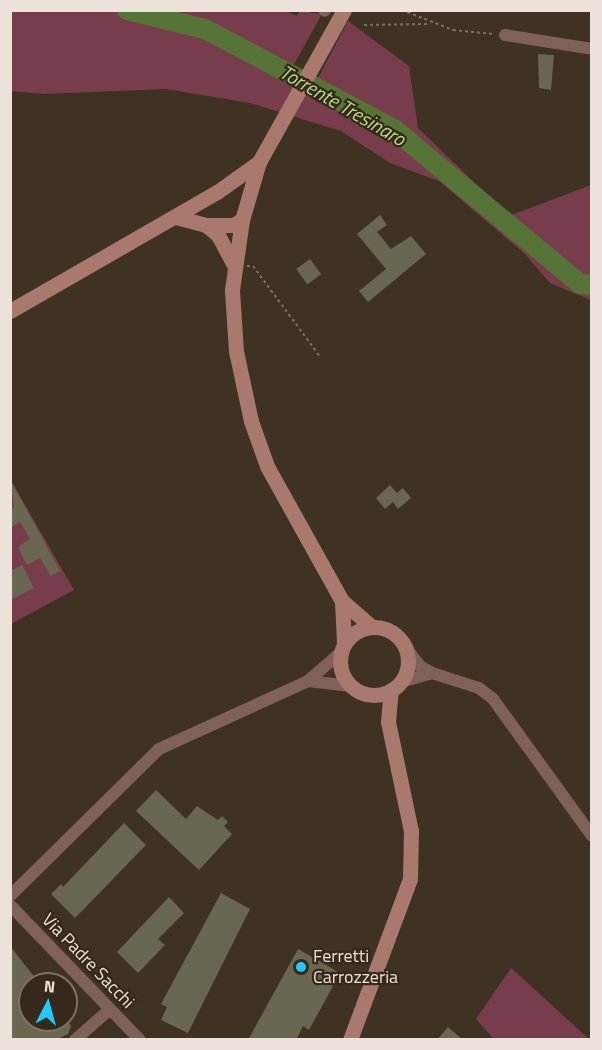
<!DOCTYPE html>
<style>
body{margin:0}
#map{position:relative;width:602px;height:1050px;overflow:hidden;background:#403223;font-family:"Titillium Web",sans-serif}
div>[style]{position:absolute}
.green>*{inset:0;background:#783d4d}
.river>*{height:20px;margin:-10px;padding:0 10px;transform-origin:10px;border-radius:10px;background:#567438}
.building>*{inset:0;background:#696651;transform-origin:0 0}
.path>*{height:2px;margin-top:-1px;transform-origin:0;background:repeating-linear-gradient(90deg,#7c6f63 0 3px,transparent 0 6px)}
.street>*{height:12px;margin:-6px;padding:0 6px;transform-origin:6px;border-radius:6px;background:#806159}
.secondary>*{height:15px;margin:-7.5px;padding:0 7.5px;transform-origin:7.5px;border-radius:7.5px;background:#aa796d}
.secondary>.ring{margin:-7.5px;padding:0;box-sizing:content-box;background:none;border:15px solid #aa796d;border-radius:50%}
.dots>*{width:16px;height:16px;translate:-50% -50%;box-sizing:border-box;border:3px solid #36281a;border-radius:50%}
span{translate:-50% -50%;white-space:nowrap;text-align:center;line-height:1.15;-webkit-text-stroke:4.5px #36281a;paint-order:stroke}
.poi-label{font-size:18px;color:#ebe2d9}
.left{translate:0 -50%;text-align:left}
.street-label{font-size:18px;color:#ebe2d9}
.water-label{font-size:20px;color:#b2df88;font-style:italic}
.frame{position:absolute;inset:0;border:12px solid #ebe2d9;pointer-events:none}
.north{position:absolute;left:18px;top:972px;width:60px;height:60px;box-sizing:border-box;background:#36281a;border:2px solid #7e7266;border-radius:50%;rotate:6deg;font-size:16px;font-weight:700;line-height:24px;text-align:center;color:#ebe2d9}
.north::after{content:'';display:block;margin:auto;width:21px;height:27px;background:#21c9fd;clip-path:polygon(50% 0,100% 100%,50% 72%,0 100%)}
</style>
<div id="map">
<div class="green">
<i style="clip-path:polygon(283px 10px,297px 16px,300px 11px,322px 14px,289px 73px,314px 86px,348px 21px,409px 66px,418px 128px,509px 216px,591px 185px,591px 300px,550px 283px,524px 253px,439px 181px,390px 163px,341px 131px,250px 103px,166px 89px,44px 94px,11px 91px,10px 11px)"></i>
<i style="clip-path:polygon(10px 479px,74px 590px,11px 624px,10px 624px)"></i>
<i style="clip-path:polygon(511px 968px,589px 1039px,494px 1039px,476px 1019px)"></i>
</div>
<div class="river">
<i style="left:127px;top:10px;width:80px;rotate:13.7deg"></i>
<i style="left:205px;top:29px;width:214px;rotate:27.9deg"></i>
<i style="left:394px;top:129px;width:242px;rotate:39.8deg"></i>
<i style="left:580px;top:284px;width:12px;rotate:5deg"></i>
</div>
<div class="building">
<i style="clip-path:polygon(538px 54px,554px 55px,551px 90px,539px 88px)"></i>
<i style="clip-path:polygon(380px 215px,387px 225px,377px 232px,391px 249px,411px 236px,426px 254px,368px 302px,359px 291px,386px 269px,357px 234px)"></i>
<i style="left:310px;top:259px;width:19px;height:17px;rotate:54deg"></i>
<i style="clip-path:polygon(10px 479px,60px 571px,51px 576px,40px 558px,27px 565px,18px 547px,30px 539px,20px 522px,10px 528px,10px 509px,14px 507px)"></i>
<i style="clip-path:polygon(390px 485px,397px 493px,403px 488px,411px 498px,398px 509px,393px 502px,385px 509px,376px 498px)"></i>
<i style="clip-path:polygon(22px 565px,34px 588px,10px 600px,10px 571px)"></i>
<i style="clip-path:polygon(156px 790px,186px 819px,197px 806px,218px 820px,222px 816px,228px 822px,224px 826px,232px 834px,199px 870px,136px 811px)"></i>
<i style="clip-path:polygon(124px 823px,146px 845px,75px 918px,51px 894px,61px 884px,63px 887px)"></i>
<i style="clip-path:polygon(221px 893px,250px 909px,188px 1033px,161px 1020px,167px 1007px,161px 1004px)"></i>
<i style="clip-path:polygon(169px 897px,184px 913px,158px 939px,165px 945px,138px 973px,117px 952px)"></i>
<i style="clip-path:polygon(10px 946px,40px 984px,30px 984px,30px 1020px,67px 1020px,71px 1026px,68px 1034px,56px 1040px,10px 1040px)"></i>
<i style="clip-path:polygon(298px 949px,340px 973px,309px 1030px,303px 1026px,296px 1040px,248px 1040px)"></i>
<i style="clip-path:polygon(448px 1027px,463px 1040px,437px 1040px)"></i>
</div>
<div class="path">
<i style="left:402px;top:10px;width:55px;rotate:21.4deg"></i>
<i style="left:453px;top:30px;width:41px;rotate:5.6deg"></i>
<i style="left:364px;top:25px;width:65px;rotate:-0.9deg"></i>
<i style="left:247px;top:266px;width:6px"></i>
<i style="left:253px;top:266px;width:114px;rotate:53.5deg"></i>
</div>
<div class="street">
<i style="left:324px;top:10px;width:1px;rotate:45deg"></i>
<i style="left:505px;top:35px;width:88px;rotate:9.1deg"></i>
<i style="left:406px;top:648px;width:23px;rotate:52deg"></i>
<i style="left:420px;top:666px;width:14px;rotate:30deg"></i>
<i style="left:432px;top:673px;width:49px;rotate:17.7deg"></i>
<i style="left:479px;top:688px;width:18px;rotate:38deg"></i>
<i style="left:493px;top:699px;width:169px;rotate:54.1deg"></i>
<i style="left:308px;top:681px;width:43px;rotate:6.6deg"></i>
<i style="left:401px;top:682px;width:32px;rotate:-16deg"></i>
<i style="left:10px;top:896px;width:209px;rotate:-44.6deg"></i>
<i style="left:159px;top:749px;width:164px;rotate:-24.5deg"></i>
<i style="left:308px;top:681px;width:43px;rotate:-41.2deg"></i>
<i style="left:10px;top:905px;width:187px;rotate:46.1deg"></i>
<i style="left:75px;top:1040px;width:45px;rotate:-41.4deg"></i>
</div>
<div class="secondary">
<i style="left:176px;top:217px;width:31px;rotate:15deg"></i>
<i style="left:206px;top:225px;width:16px;rotate:40deg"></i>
<i style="left:218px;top:235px;width:36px;rotate:62deg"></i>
<i style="left:206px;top:225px;width:27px"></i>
<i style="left:233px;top:225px;width:10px;rotate:-29deg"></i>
<i style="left:10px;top:311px;width:239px;rotate:-29.9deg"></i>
<i style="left:217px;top:192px;width:52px;rotate:-35.5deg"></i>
<i style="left:342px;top:601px;width:38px;rotate:41deg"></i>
<i class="ring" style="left:340px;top:627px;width:53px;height:53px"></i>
<i style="left:344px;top:643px;width:42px;rotate:-92.7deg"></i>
<i style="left:342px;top:601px;width:154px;rotate:-119.1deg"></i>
<i style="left:267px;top:466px;width:48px;rotate:-109.6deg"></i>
<i style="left:251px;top:421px;width:72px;rotate:-102.1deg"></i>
<i style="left:236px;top:351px;width:61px;rotate:-93.8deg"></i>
<i style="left:232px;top:290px;width:71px;rotate:-81.9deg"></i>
<i style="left:242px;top:220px;width:60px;rotate:-73.7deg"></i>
<i style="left:259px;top:162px;width:174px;rotate:-60.8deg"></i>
<i style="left:350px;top:1040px;width:172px;rotate:-69.6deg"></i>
<i style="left:410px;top:879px;width:48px;rotate:-88.8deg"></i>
<i style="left:411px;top:831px;width:111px;rotate:-101.9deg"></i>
<i style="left:388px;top:722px;width:32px;rotate:-85deg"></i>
</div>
<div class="dots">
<i style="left:301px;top:967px;background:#21c9fd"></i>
</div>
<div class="poi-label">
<span class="left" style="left:313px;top:967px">Ferretti<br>Carrozzeria</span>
</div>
<div class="street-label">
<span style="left:88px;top:961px;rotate:46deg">Via Padre Sacchi</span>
</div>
<div class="water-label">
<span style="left:343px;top:105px;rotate:30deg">Torrente Tresinaro</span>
</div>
<div class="frame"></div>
<div class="north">N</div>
</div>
